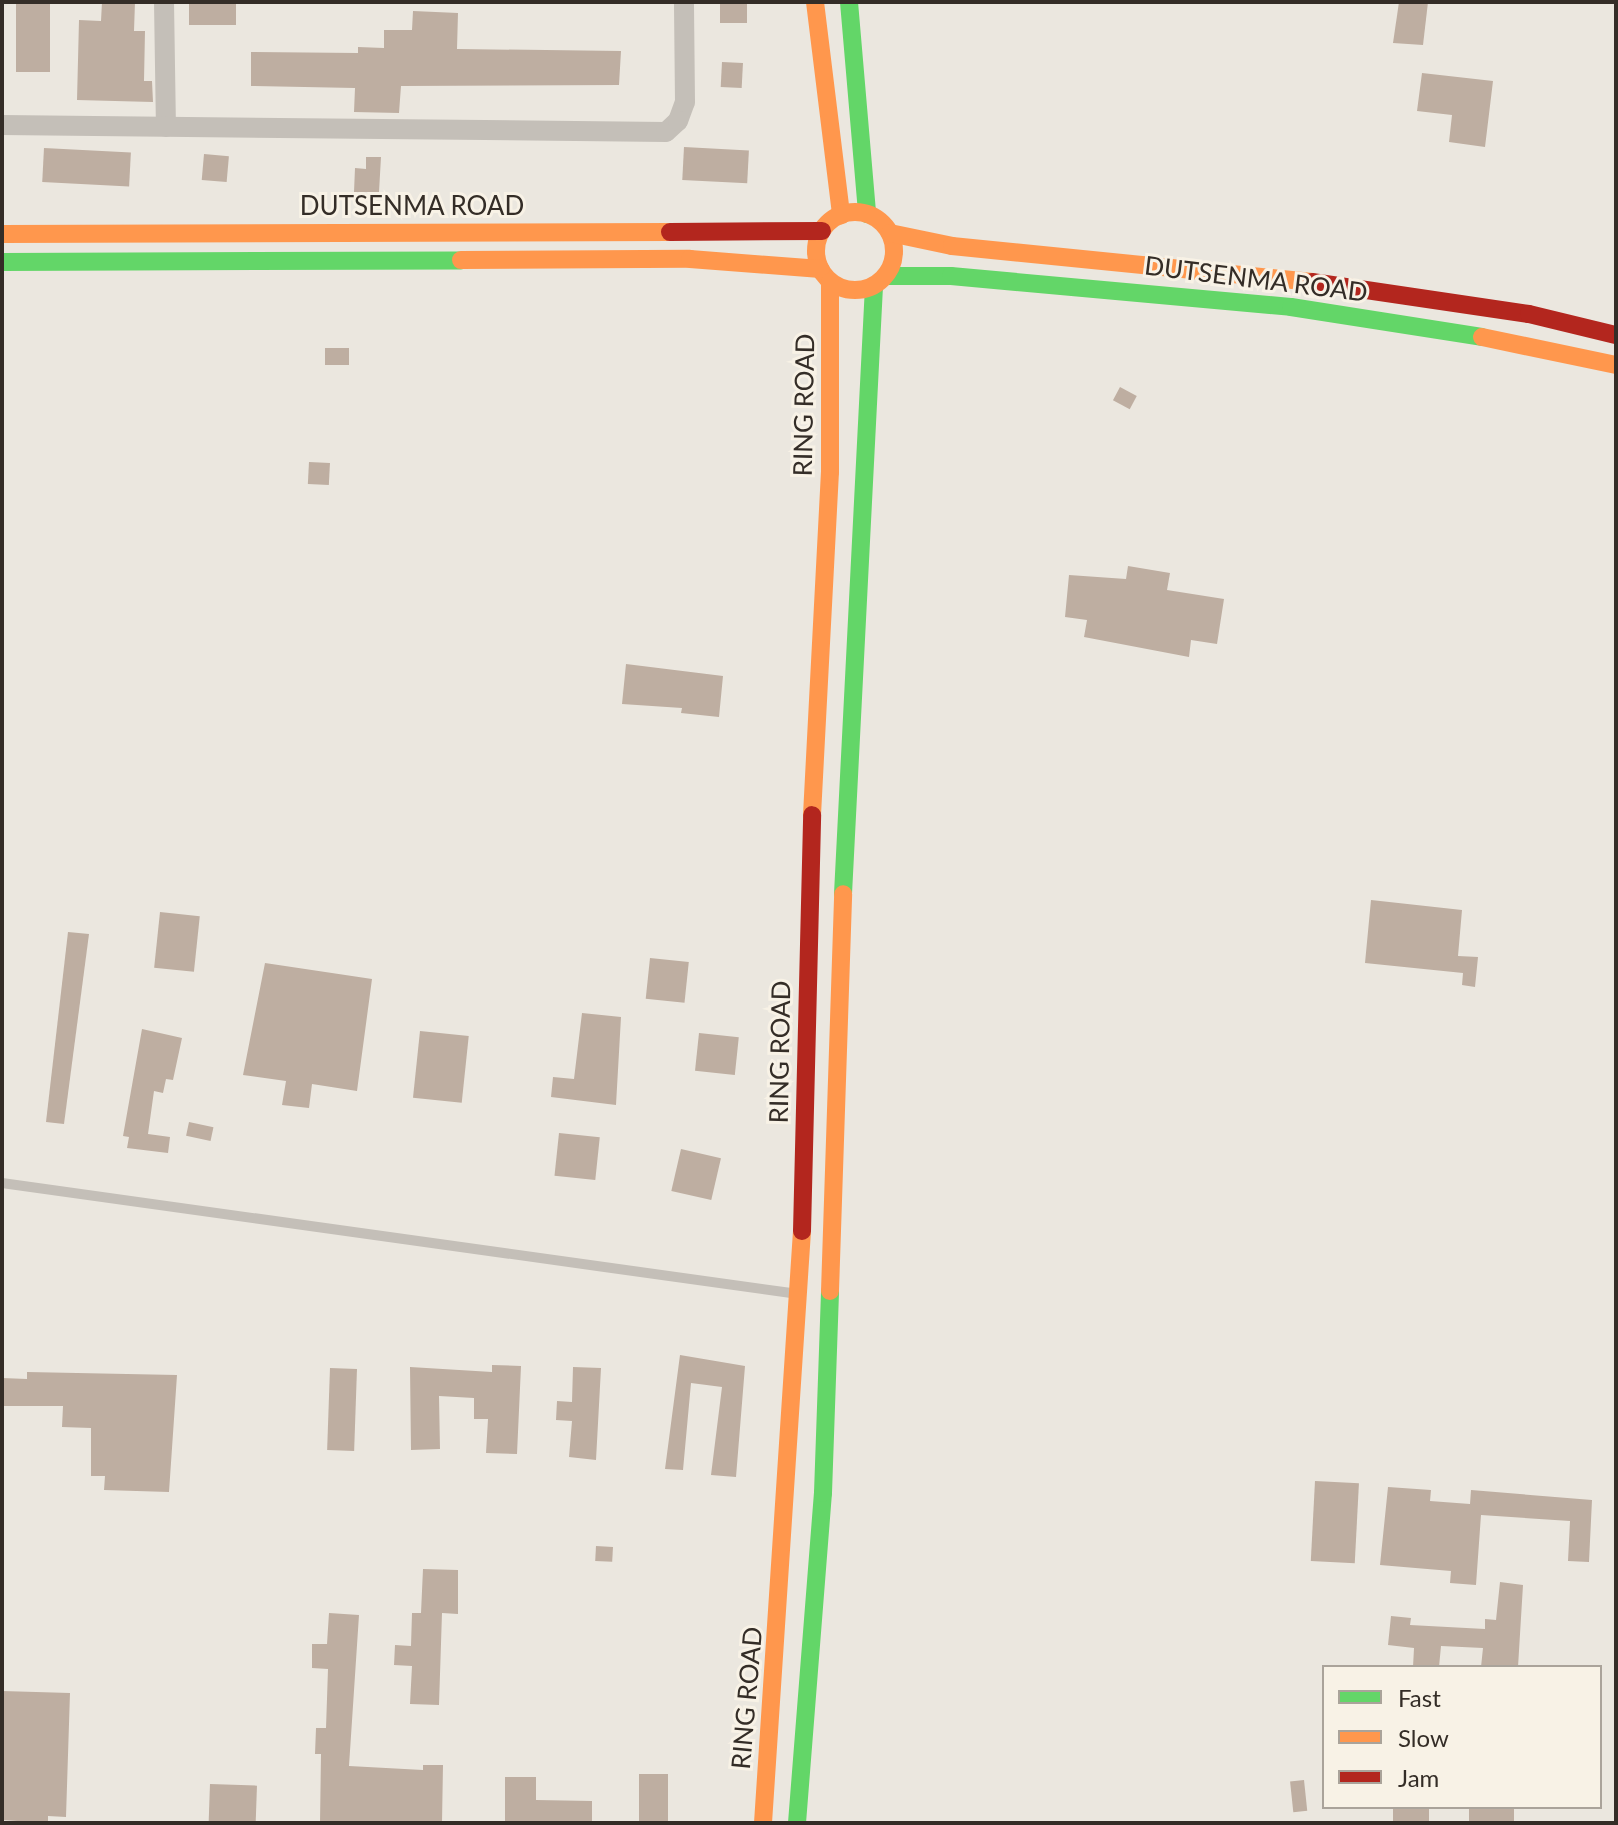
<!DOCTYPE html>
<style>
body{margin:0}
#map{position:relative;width:1618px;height:1825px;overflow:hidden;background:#ebe7df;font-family:Lato,sans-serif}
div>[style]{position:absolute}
.building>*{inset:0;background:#beaea1;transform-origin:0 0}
.lane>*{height:10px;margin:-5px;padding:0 5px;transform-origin:5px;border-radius:5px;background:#c4bfb8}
.street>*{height:20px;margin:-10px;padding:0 10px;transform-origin:10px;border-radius:10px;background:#c4bfb8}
.fast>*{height:18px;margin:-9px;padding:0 9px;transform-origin:9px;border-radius:9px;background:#63d668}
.slow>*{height:18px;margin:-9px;padding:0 9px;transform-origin:9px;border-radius:9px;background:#ff974d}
.slow>.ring{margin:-9px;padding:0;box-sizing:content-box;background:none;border:18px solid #ff974d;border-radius:50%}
.jam>*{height:18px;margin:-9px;padding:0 9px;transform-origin:9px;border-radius:9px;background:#b3261e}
span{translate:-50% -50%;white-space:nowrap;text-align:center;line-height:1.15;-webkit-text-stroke:6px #f8f2e6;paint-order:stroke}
.street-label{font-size:26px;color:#342d27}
.frame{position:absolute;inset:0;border:4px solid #342d27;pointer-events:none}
.legend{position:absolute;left:1322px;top:1665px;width:280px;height:144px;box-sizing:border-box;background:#f8f2e6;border:2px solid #aaa39a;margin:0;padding:10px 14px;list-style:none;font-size:24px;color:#342d27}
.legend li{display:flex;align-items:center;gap:16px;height:40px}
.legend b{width:40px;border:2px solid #aaa39a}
</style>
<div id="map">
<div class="building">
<i style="left:16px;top:2px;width:34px;height:70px"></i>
<i style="clip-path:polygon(102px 2px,135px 2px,134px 31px,145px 31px,144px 81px,152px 81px,153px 102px,77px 100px,79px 20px,101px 21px)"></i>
<i style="left:189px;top:2px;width:47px;height:23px"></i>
<i style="left:720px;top:2px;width:27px;height:21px"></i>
<i style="clip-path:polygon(1399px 2px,1428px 2px,1423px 45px,1393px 43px)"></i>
<i style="clip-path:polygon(413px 11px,458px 13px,457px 49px,621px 51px,619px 85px,401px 86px,399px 113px,354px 112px,355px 88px,251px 86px,251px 52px,358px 53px,358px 47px,384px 48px,384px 30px,412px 30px)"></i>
<i style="left:722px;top:62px;width:21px;height:25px;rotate:3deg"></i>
<i style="clip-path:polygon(1422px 73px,1493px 81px,1485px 147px,1449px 142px,1452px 115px,1417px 111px)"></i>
<i style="left:684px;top:147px;width:65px;height:33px;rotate:3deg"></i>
<i style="left:44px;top:148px;width:87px;height:34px;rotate:3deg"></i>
<i style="left:204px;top:154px;width:25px;height:26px;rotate:5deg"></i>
<i style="clip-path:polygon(366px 157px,381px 157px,379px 192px,354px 192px,355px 168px,366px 169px)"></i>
<i style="left:325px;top:348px;width:24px;height:17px"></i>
<i style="left:1120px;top:387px;width:19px;height:15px;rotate:28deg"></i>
<i style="left:309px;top:462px;width:21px;height:22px;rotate:3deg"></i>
<i style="clip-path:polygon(1128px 566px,1170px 573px,1167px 590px,1224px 599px,1217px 644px,1191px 640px,1189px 657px,1084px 637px,1087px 620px,1065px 617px,1069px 575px,1126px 579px)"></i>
<i style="clip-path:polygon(626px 664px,723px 676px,719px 717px,681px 713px,682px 708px,622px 704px)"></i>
<i style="clip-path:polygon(1371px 900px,1462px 910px,1458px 956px,1478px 957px,1475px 987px,1462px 985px,1463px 973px,1365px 963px)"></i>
<i style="left:160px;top:912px;width:40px;height:56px;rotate:6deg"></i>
<i style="clip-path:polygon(68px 932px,89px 934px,64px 1124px,46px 1122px)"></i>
<i style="left:650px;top:958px;width:39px;height:41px;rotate:6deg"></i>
<i style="clip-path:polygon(265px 963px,372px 979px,357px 1091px,312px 1084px,309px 1108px,282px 1105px,286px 1081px,243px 1075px)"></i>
<i style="clip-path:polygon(582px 1013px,621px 1017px,616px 1105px,551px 1097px,553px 1077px,574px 1079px)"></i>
<i style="clip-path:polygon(142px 1029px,182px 1038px,173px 1080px,166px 1079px,163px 1093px,154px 1091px,148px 1134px,170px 1137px,168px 1153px,127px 1148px,129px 1137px,123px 1136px)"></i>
<i style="left:420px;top:1031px;width:49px;height:67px;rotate:6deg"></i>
<i style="left:699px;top:1033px;width:40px;height:38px;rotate:6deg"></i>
<i style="left:189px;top:1122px;width:25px;height:14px;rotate:12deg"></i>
<i style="left:559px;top:1133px;width:41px;height:43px;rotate:6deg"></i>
<i style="left:681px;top:1149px;width:41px;height:43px;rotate:13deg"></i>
<i style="clip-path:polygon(680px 1355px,745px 1366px,736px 1477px,711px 1475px,722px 1387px,691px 1383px,683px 1470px,665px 1469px)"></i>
<i style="clip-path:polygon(492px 1365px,521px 1366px,517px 1454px,486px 1453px,488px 1419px,474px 1419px,474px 1398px,439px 1396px,440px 1449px,411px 1450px,410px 1367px,492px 1372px)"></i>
<i style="clip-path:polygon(573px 1367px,601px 1368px,596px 1460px,569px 1457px,572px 1421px,556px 1420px,557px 1401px,572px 1402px)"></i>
<i style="left:330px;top:1368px;width:27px;height:82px;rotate:2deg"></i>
<i style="clip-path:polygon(27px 1372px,177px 1375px,169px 1492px,104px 1490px,105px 1476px,91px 1476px,91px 1428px,62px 1427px,63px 1406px,2px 1406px,2px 1378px,27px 1379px)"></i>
<i style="left:1315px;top:1481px;width:44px;height:80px;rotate:3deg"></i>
<i style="clip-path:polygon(1388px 1487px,1431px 1490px,1430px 1501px,1470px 1504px,1471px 1490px,1592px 1500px,1589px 1562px,1568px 1561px,1570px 1521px,1481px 1515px,1476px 1585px,1450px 1583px,1451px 1571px,1380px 1565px)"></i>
<i style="left:596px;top:1546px;width:17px;height:15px;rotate:3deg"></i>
<i style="clip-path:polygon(423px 1569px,458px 1570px,458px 1614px,442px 1613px,439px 1705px,410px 1704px,412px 1666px,394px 1665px,395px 1645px,411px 1646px,412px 1613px,421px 1613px)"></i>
<i style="clip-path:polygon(1500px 1582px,1523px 1585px,1518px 1667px,1481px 1667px,1483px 1648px,1441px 1646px,1439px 1667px,1413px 1667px,1414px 1648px,1388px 1645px,1391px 1616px,1411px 1618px,1410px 1625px,1485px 1629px,1485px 1619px,1496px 1620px)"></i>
<i style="clip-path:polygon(329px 1613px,359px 1615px,349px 1766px,423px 1770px,423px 1765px,443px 1765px,442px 1823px,320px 1823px,321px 1754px,315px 1754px,316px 1728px,326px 1728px,328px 1669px,312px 1668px,312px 1644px,327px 1644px)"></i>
<i style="clip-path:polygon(2px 1691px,70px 1693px,66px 1817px,48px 1816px,48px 1823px,2px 1820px)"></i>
<i style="left:639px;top:1774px;width:29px;height:49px"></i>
<i style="clip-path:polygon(505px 1777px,536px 1777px,536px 1800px,592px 1801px,592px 1823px,505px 1823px)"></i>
<i style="left:1304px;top:1780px;width:31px;height:14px;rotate:84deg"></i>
<i style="left:210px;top:1784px;width:47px;height:39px;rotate:2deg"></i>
<i style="left:1393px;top:1807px;width:36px;height:16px"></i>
<i style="left:1469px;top:1807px;width:45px;height:16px"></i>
</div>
<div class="lane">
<i style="left:2px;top:1183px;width:804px;rotate:7.94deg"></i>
</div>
<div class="street">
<i style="left:164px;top:2px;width:125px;rotate:89.1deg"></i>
<i style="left:2px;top:125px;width:664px;rotate:0.6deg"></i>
<i style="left:666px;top:132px;width:16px;rotate:-43deg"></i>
<i style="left:678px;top:121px;width:20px;rotate:-70deg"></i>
<i style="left:685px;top:102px;width:100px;rotate:-90.6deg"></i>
</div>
<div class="fast">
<i style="left:849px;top:2px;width:213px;rotate:85.1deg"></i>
<i style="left:2px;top:262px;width:459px;rotate:-0.2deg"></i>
<i style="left:886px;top:276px;width:65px"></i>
<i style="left:951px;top:276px;width:341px;rotate:5.2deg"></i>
<i style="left:1291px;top:307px;width:193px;rotate:8.9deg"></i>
<i style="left:843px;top:894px;width:609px;rotate:-87.08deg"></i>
<i style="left:797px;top:1823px;width:331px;rotate:-85.5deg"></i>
<i style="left:823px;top:1493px;width:202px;rotate:-88deg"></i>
</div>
<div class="slow">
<i style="left:815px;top:2px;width:215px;rotate:83deg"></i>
<i class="ring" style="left:816px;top:212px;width:60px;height:60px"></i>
<i style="left:890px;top:233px;width:63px;rotate:11.8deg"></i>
<i style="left:952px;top:246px;width:362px;rotate:5.7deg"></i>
<i style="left:2px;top:234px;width:668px;rotate:-0.17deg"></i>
<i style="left:461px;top:260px;width:229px;rotate:-0.3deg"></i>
<i style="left:690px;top:259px;width:131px;rotate:4.4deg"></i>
<i style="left:1482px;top:337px;width:137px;rotate:11.8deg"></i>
<i style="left:812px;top:815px;width:343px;rotate:-87deg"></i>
<i style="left:830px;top:472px;width:190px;rotate:-90deg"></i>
<i style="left:830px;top:1291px;width:397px;rotate:-88.1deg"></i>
<i style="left:763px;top:1823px;width:593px;rotate:-86.23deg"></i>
</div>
<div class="jam">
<i style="left:670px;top:232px;width:152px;rotate:-0.4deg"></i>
<i style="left:1312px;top:282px;width:219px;rotate:8.4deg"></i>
<i style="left:1529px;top:314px;width:89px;rotate:13.6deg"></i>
<i style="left:802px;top:1231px;width:416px;rotate:-88.6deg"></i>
</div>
<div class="street-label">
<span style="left:412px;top:206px">DUTSENMA ROAD</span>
<span style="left:1256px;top:279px;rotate:7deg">DUTSENMA ROAD</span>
<span style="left:804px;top:405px;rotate:-89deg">RING ROAD</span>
<span style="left:780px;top:1052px;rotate:-89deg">RING ROAD</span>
<span style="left:747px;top:1698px;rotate:-85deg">RING ROAD</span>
</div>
<div class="frame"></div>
<ul class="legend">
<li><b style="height:10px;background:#63d668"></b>Fast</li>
<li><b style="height:10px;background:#ff974d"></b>Slow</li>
<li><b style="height:10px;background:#b3261e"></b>Jam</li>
</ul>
</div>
